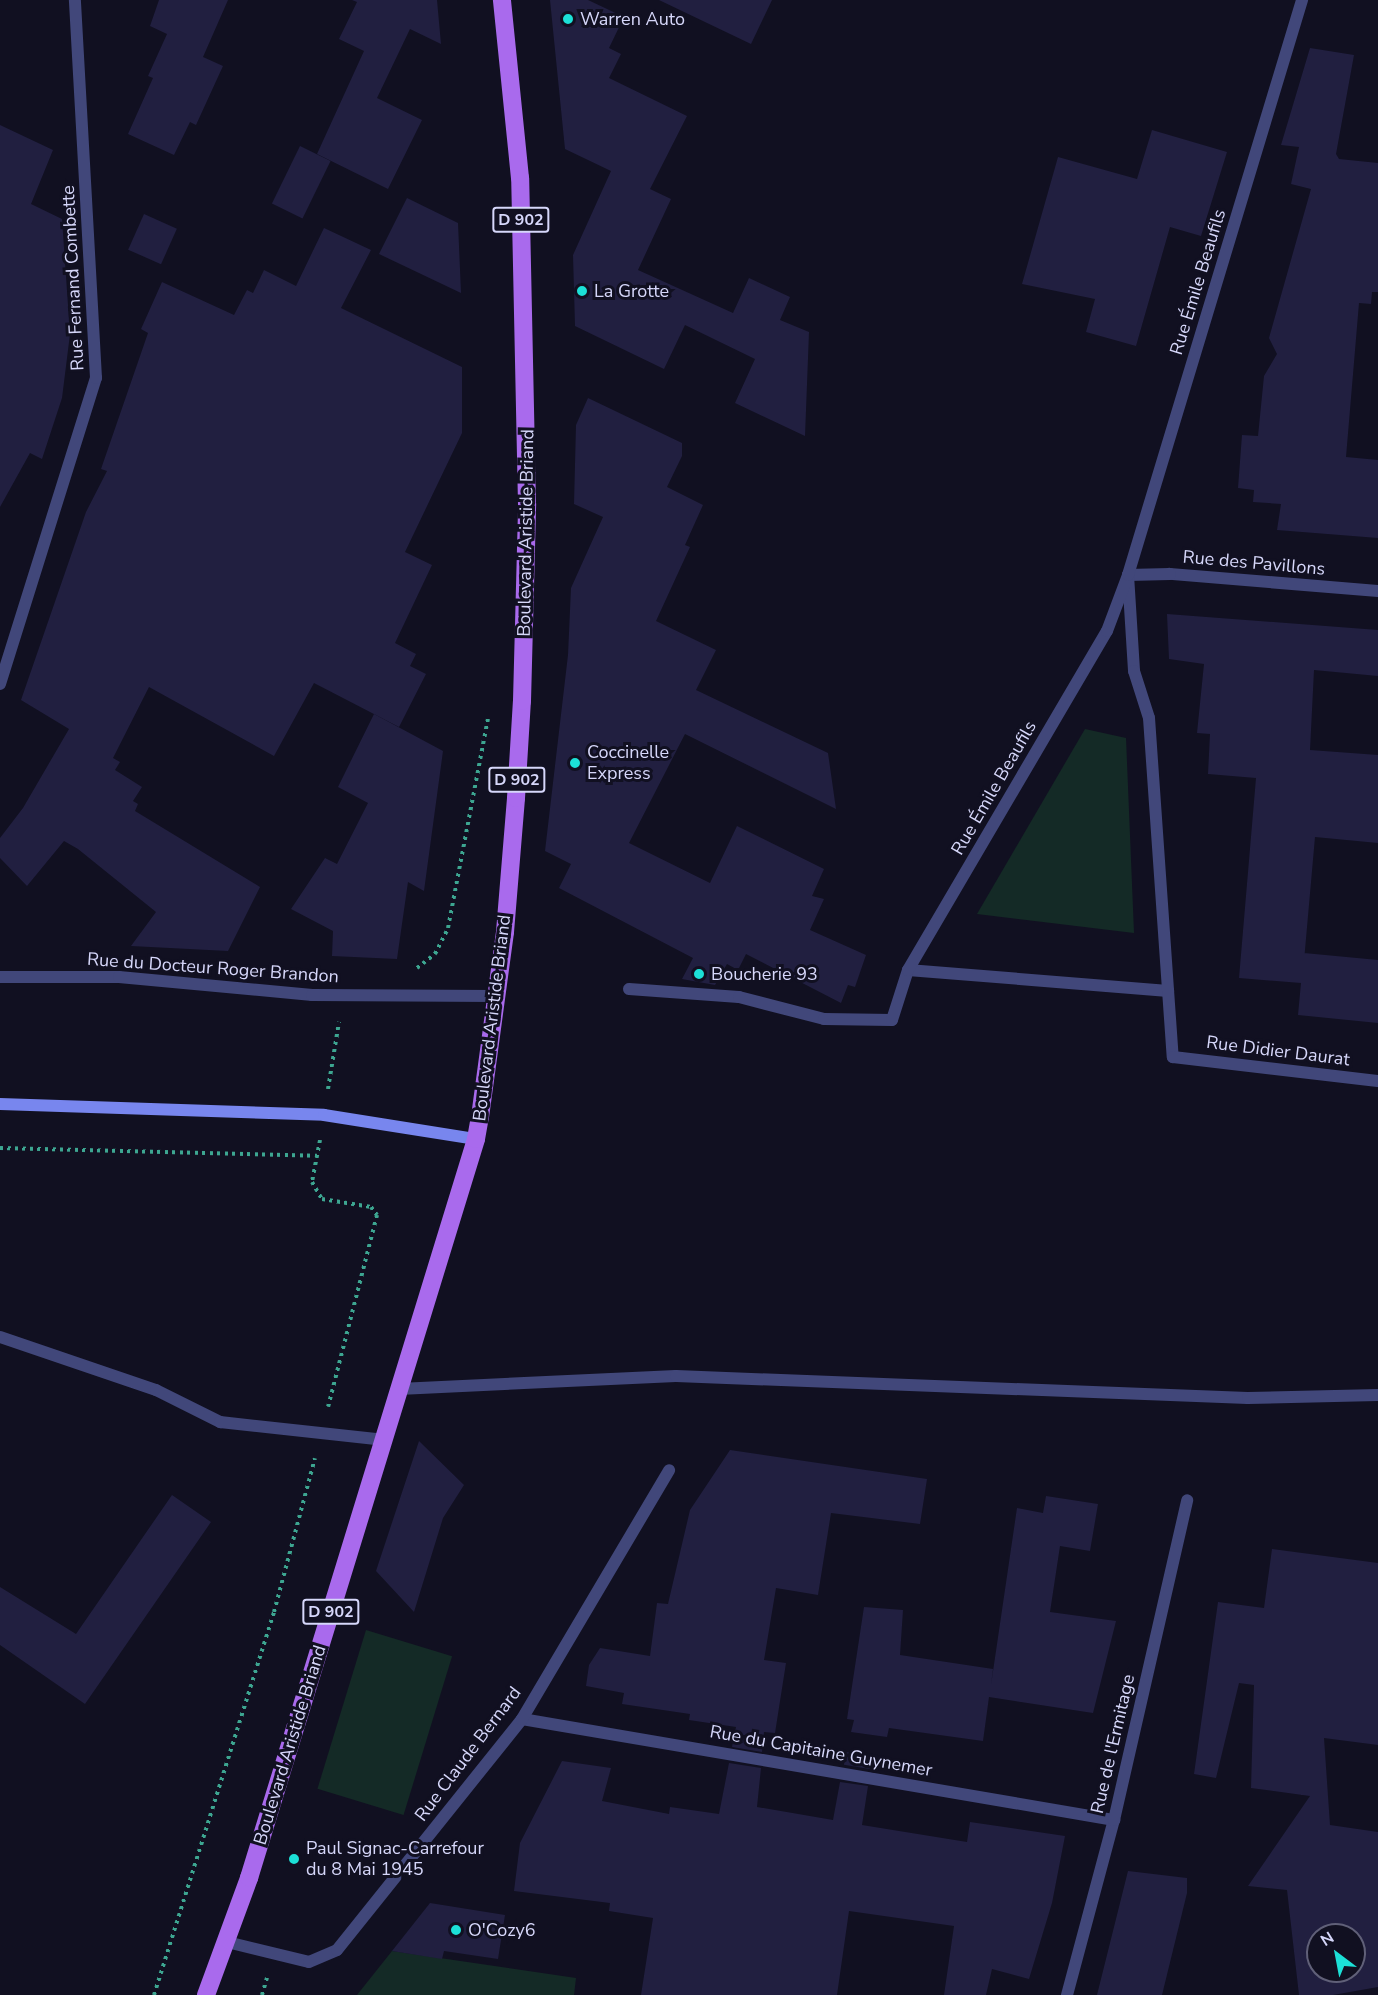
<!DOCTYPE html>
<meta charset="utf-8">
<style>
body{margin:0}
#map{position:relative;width:1378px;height:1995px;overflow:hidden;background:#111021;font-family:"Nunito Sans",sans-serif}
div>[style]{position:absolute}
.green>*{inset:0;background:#142a26;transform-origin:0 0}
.building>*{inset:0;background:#211f40;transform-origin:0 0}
.path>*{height:4px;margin-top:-2px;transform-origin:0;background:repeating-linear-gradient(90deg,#3da691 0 3px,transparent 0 7.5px)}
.lane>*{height:12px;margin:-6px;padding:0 6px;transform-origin:6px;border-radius:6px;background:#41477a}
.street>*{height:12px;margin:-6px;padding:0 6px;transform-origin:6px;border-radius:6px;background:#41477a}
.secondary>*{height:12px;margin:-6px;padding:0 6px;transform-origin:6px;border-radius:6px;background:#7886ee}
.primary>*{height:18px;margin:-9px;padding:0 9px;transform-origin:9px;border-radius:9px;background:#a96aed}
.dots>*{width:16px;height:16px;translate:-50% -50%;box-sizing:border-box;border:3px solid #111021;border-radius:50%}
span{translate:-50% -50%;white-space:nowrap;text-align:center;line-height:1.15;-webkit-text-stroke:6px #111021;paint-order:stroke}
.shield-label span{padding:2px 4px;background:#111021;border:2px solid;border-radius:4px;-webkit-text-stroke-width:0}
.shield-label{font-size:16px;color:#d6d7fa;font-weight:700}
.poi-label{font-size:18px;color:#d6d7fa}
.left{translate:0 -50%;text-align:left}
.street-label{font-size:18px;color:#d6d7fa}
.north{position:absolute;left:1306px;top:1923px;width:60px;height:60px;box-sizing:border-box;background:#111021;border:2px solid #606078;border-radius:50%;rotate:328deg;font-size:16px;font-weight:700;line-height:24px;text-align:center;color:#d6d7fa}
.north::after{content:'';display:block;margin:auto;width:21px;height:27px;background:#1ce0d7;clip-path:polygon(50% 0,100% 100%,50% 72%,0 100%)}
</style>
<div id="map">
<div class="green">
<i style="clip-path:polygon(1085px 729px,1126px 738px,1134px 933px,977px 914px)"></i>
<i style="left:366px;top:1630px;width:90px;height:166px;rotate:17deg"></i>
<i style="clip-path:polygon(392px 1951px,576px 1978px,574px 1995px,357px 1995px)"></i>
</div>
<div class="building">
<i style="clip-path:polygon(159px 0,228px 0,203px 57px,223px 66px,196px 125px,190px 122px,174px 155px,128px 134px,153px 78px,148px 76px,167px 34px,150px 26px)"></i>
<i style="clip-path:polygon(352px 0,437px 0,441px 44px,410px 29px,377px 98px,422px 120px,388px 189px,317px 154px,364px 51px,339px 39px,357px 2px)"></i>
<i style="clip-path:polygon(550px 0,588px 0,624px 17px,609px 48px,621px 54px,609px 78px,687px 116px,650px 189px,671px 199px,638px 270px,733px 313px,749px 278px,790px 297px,780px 320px,809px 332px,805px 436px,735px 403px,755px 359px,685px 325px,664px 369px,575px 326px,573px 255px,611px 171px,565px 149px)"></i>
<i style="clip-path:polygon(659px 0,772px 0,751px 44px)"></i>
<i style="clip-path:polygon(1310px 48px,1354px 55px,1336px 154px,1339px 159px,1378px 163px,1378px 292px,1372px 292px,1371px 304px,1359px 303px,1346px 457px,1378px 460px,1378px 538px,1277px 530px,1281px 504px,1253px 502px,1254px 490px,1238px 488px,1242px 435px,1258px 436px,1264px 376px,1277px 354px,1269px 338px,1311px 189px,1291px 184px,1299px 147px,1281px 145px)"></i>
<i style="clip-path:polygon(0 125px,53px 150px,31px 204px,62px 219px,70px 334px,62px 398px,42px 459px,30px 453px,0 507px)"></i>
<i style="clip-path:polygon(1152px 130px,1227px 152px,1201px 236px,1170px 227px,1136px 346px,1086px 332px,1095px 299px,1022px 284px,1058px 157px,1137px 179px)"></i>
<i style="left:300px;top:146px;width:34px;height:64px;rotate:26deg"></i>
<i style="clip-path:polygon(407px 198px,458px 223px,461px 293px,379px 254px)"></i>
<i style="left:144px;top:214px;width:36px;height:39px;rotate:24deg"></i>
<i style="clip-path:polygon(324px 228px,371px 250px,341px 308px,462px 367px,462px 433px,405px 552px,432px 565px,395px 643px,416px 654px,410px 666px,426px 674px,399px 727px,314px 683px,274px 756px,149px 687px,113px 758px,120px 762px,115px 770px,142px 787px,133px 801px,138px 804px,135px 811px,260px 887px,228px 951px,131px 946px,156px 912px,78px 849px,64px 841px,27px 886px,0 858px,0 838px,23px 808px,69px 729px,21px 700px,86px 512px,107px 471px,101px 469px,148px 333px,141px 329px,162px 282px,234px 315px,247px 290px,253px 293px,264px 270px,296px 286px)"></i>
<i style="clip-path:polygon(588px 398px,682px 443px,682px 456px,667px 487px,703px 505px,685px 545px,690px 547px,656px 621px,716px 650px,696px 690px,828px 753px,836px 809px,685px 734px,629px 843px,710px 883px,737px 826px,824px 869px,812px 896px,824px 899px,810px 930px,866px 955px,855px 987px,848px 985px,841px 1003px,746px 954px,738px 970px,727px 964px,715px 985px,682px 979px,693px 958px,559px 888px,571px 864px,545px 851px,568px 655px,571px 588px,603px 517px,574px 504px,576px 425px)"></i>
<i style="clip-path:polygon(1167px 614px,1378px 630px,1378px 676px,1314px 670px,1310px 750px,1378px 755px,1378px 843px,1315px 837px,1304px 961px,1304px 953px,1378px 960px,1378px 1023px,1298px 1015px,1301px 983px,1239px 978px,1256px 778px,1208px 774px,1210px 734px,1197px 733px,1204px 664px,1169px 659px)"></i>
<i style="clip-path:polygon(374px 714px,443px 751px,424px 891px,408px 882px,397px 959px,332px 956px,333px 931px,291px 909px,325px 858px,337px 864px,368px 803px,338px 787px)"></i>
<i style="clip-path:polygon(419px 1441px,464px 1485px,443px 1518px,414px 1612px,376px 1571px)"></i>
<i style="clip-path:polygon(730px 1450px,927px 1479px,920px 1524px,831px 1513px,818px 1595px,776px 1588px,764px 1660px,786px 1663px,775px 1733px,764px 1732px,762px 1752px,732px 1747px,736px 1727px,689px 1720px,690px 1714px,622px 1704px,624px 1693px,586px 1686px,589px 1665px,600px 1648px,650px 1656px,657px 1603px,668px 1604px,690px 1510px)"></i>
<i style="clip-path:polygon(172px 1495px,211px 1522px,85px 1704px,0 1645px,0 1587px,76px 1634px)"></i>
<i style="clip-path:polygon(1046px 1496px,1098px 1504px,1090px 1551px,1060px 1546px,1050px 1612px,1116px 1621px,1093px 1713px,989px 1697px,983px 1741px,889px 1728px,887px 1737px,851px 1732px,854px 1720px,847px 1719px,864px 1607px,903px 1610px,900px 1655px,993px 1669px,991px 1685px,1017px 1508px,1043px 1513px)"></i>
<i style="clip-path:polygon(evenodd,1272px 1549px,1378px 1563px,1378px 1745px,1324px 1738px,1330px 1825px,1378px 1832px,1378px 1987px,1333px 1995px,1299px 1995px,1287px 1890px,1248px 1886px,1310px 1796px,1251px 1788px,1254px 1685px,1239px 1683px,1216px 1778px,1194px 1774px,1218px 1602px,1264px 1608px,1272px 1549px,1318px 1935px,1354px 1935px,1354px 1971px,1318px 1971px,1318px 1935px)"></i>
<i style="left:846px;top:1752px;width:26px;height:13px;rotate:9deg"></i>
<i style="clip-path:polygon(562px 1761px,611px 1768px,602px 1801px,669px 1814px,670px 1807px,719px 1814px,729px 1763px,761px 1768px,757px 1807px,833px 1820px,840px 1782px,868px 1786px,862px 1825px,967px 1842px,970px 1822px,1065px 1836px,1052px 1903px,1029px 1979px,992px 1969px,986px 1995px,944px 1995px,954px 1926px,849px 1911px,837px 1995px,641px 1995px,653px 1918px,609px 1911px,610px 1903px,514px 1891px,520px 1843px)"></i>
<i style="clip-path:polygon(1128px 1871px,1187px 1878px,1187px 1893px,1162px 1995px,1097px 1995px)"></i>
<i style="clip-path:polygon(430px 1903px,505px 1915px,498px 1959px,444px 1951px,442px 1959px,392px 1951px)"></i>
</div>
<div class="path">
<i style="left:417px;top:968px;width:23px;rotate:-38deg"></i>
<i style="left:435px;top:954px;width:29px;rotate:-63deg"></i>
<i style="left:448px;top:928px;width:213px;rotate:-79.2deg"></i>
<i style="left:328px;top:1089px;width:68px;rotate:-80.7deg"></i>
<i style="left:320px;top:1140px;width:43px;rotate:100.8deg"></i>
<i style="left:312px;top:1182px;width:20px;rotate:60deg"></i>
<i style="left:322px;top:1199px;width:50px;rotate:9.3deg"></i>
<i style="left:371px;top:1207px;width:10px;rotate:53deg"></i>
<i style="left:377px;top:1215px;width:198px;rotate:104.3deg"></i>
<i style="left:0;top:1148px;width:317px;rotate:1.4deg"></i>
<i style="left:154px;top:1995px;width:401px;rotate:-72.6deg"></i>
<i style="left:274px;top:1612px;width:159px;rotate:-75.1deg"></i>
<i style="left:262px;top:1995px;width:18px;rotate:-74deg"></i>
</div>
<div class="lane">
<i style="left:908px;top:970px;width:261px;rotate:4.6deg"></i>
<i style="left:399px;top:1389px;width:277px;rotate:-2.7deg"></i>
<i style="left:676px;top:1376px;width:572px;rotate:2.2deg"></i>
<i style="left:1248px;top:1398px;width:130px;rotate:-1.3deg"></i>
</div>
<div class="street">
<i style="left:1378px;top:591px;width:209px;rotate:-175.3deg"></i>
<i style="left:1170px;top:574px;width:42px;rotate:178.6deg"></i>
<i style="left:1128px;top:575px;width:96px;rotate:86.4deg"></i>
<i style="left:1134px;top:671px;width:49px;rotate:72.3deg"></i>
<i style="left:1149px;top:718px;width:340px;rotate:86deg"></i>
<i style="left:1173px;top:1057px;width:206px;rotate:6.7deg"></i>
<i style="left:0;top:684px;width:321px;rotate:-72.6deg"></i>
<i style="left:96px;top:378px;width:379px;rotate:-93.2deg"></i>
<i style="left:0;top:977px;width:119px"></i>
<i style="left:119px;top:977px;width:194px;rotate:5.3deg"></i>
<i style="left:312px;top:995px;width:184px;rotate:0.3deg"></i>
<i style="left:629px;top:989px;width:110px;rotate:4.2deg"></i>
<i style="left:739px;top:997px;width:88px;rotate:14.5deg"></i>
<i style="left:824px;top:1019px;width:68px;rotate:0.8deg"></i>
<i style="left:892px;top:1020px;width:52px;rotate:-72.3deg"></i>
<i style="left:908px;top:970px;width:393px;rotate:-59.6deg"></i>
<i style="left:1107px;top:631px;width:60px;rotate:-69.4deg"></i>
<i style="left:1128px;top:575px;width:601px;rotate:-73.16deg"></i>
<i style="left:0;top:1337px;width:165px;rotate:18.8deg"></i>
<i style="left:156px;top:1390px;width:72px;rotate:26.6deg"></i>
<i style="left:220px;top:1422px;width:166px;rotate:6.2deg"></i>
<i style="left:522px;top:1719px;width:601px;rotate:9.68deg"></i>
<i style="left:227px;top:1942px;width:84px;rotate:13.7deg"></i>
<i style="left:309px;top:1962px;width:30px;rotate:-23deg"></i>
<i style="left:337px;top:1950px;width:296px;rotate:-51.3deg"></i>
<i style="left:522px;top:1719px;width:289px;rotate:-59.4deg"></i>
<i style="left:1067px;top:1995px;width:181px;rotate:-75deg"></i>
<i style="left:1114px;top:1820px;width:328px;rotate:-77.1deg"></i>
</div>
<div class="secondary">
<i style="left:0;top:1104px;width:324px;rotate:1.9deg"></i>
<i style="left:324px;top:1115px;width:154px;rotate:9deg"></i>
</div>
<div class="primary">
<i style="left:206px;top:1995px;width:125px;rotate:-69.8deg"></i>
<i style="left:249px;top:1878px;width:773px;rotate:-72.92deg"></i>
<i style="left:476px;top:1139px;width:22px;rotate:-80deg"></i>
<i style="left:480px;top:1117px;width:187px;rotate:-82.3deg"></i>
<i style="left:505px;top:932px;width:134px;rotate:-85.3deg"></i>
<i style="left:516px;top:798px;width:97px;rotate:-86.5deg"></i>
<i style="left:522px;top:701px;width:197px;rotate:-88.5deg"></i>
<i style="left:527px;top:504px;width:326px;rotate:-91.2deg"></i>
<i style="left:520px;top:178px;width:179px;rotate:-95.8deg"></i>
</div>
<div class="dots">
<i style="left:568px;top:19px;background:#1ce0d7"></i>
<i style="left:582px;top:291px;background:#1ce0d7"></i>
<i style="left:575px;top:763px;background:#1ce0d7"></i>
<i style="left:699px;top:974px;background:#1ce0d7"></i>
<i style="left:294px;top:1859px;background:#1ce0d7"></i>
<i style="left:456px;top:1930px;background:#1ce0d7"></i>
</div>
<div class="shield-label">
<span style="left:521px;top:220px">D 902</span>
<span style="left:517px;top:780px">D 902</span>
<span style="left:331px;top:1612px">D 902</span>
</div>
<div class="poi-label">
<span class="left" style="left:580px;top:19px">Warren Auto</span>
<span class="left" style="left:594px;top:291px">La Grotte</span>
<span class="left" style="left:587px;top:763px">Coccinelle<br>Express</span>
<span class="left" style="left:711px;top:974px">Boucherie 93</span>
<span class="left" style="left:306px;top:1859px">Paul Signac-Carrefour<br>du 8 Mai 1945</span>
<span class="left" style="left:468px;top:1930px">O'Cozy6</span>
</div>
<div class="street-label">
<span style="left:73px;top:278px;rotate:-93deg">Rue Fernand Combette</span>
<span style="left:1198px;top:282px;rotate:-73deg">Rue Émile Beaufils</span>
<span style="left:526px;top:533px;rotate:-89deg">Boulevard Aristide Briand</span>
<span style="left:1254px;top:563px;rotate:5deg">Rue des Pavillons</span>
<span style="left:994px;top:788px;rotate:-60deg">Rue Émile Beaufils</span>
<span style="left:213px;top:968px;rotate:4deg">Rue du Docteur Roger Brandon</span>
<span style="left:492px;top:1018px;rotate:-83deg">Boulevard Aristide Briand</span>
<span style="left:1278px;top:1051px;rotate:7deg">Rue Didier Daurat</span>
<span style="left:1113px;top:1744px;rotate:-77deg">Rue de l'Ermitage</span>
<span style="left:290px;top:1745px;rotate:-73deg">Boulevard Aristide Briand</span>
<span style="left:821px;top:1751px;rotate:10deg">Rue du Capitaine Guynemer</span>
<span style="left:468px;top:1754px;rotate:-53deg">Rue Claude Bernard</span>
</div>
<div class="north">N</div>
</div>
